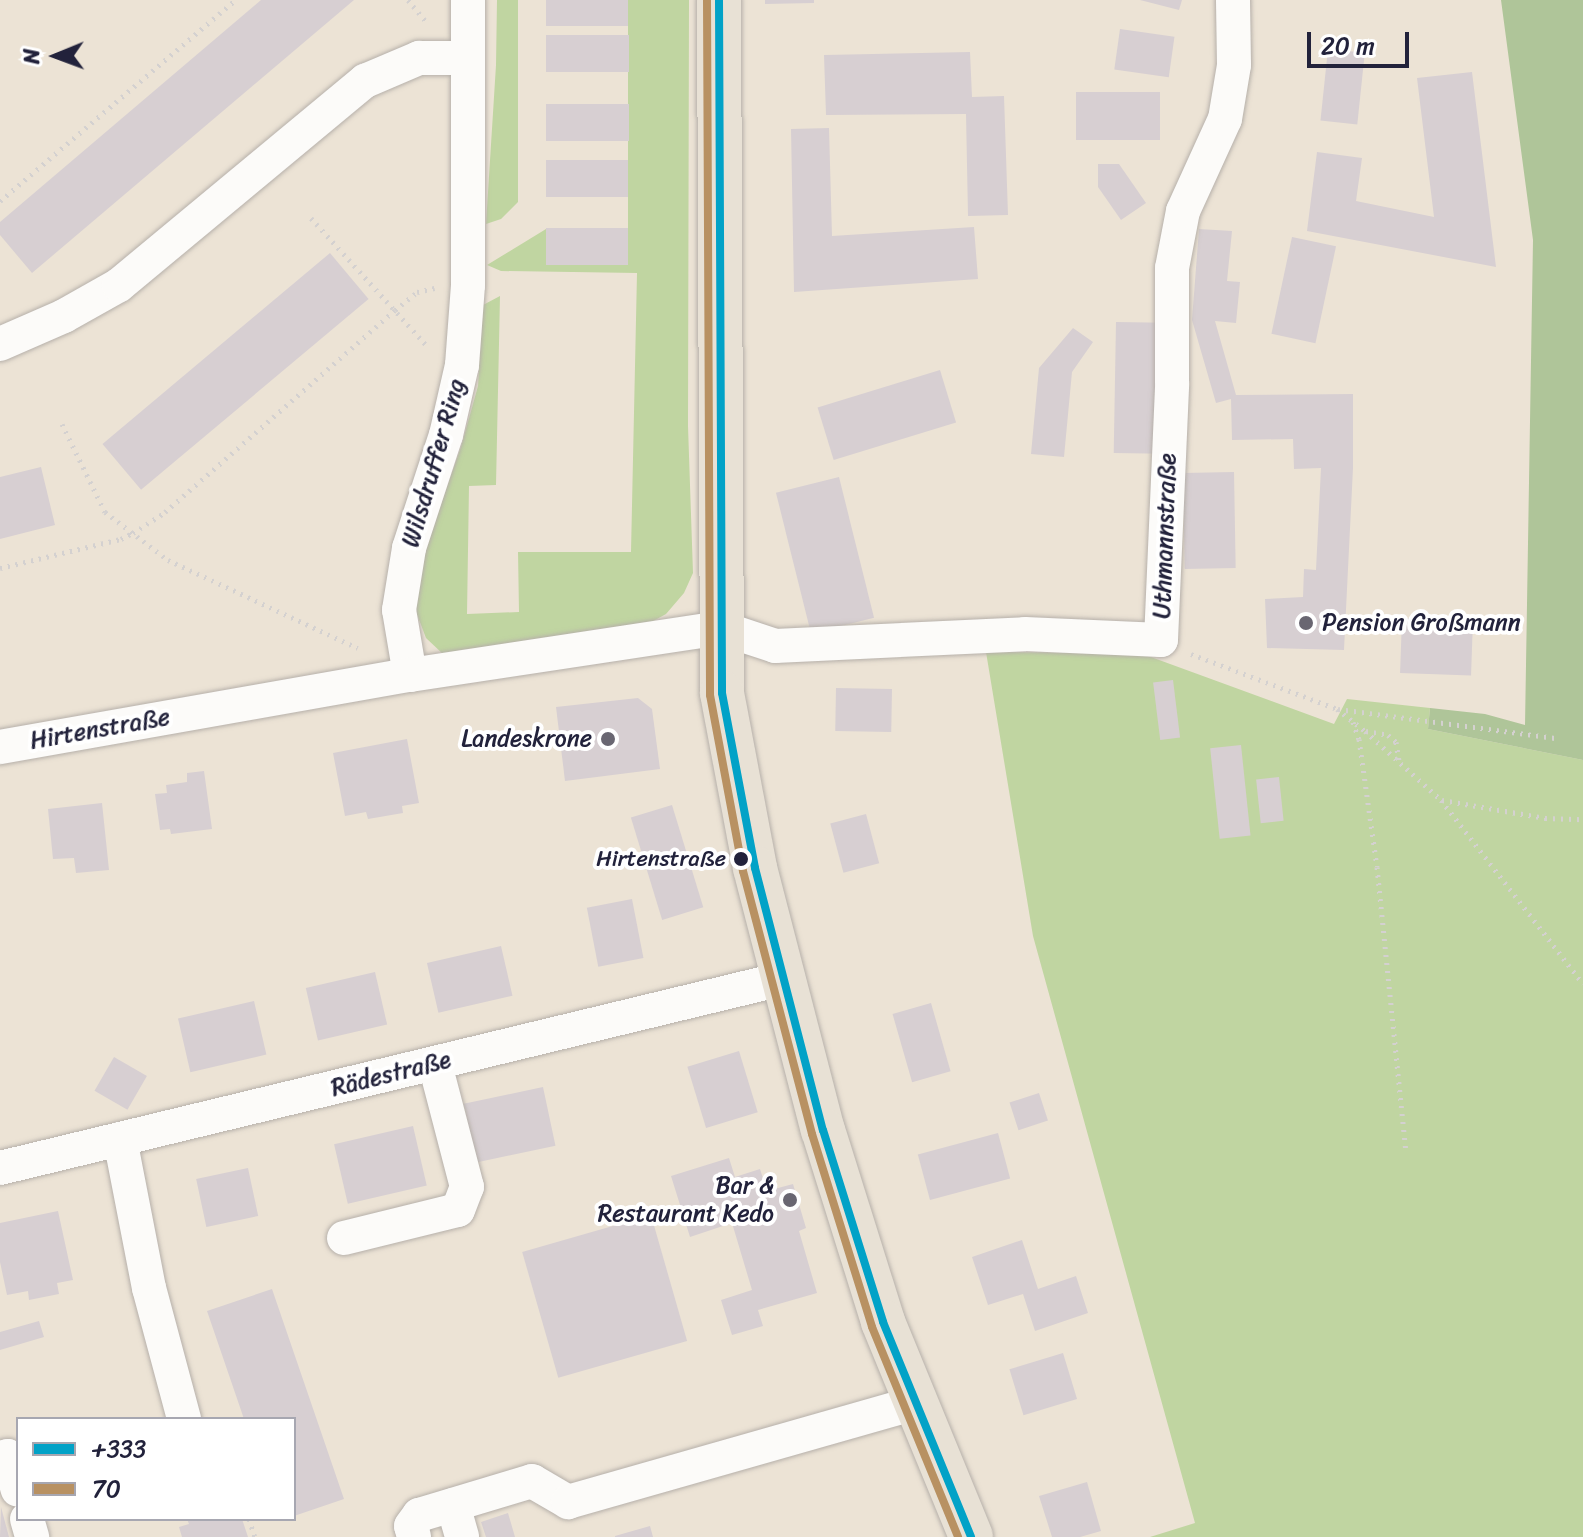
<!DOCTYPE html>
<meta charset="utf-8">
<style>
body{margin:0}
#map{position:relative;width:1583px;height:1537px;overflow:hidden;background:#ece3d5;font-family:Sriracha,sans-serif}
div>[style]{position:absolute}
.green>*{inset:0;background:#c0d5a1}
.forest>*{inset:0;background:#afc599}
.building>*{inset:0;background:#d7cfd2;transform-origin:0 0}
.path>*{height:5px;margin-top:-2.5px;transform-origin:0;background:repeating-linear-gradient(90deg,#d4d1d0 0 2px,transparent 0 8px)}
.roads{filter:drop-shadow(0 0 2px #b6b0aa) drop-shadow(0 0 2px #b6b0aa)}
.minor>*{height:34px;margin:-17px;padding:0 17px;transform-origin:17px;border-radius:17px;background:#fcfbf9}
.major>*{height:44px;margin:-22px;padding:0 22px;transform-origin:22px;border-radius:22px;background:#e8e1d5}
.bus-1>*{height:8px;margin:-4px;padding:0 4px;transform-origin:4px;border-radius:4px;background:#02a2c7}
.bus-2>*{height:8px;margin:-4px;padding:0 4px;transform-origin:4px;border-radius:4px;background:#b89162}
.dots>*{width:22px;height:22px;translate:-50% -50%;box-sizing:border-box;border:4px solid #fff;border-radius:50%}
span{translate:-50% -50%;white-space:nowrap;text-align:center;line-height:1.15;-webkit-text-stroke:8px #fff;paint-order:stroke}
.bus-label{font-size:22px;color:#22223b}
.right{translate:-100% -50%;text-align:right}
.street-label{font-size:24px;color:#22223b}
.poi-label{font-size:24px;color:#22223b}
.left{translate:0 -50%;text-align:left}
.legend{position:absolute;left:16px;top:1417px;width:280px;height:104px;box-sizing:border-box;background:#fff;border:2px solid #a7a7b1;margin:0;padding:10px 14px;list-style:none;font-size:24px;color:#22223b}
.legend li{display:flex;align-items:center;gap:16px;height:40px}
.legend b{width:40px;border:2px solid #a7a7b1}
.north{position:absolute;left:16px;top:16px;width:80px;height:80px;-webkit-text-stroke:6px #fff;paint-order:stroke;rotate:269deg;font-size:22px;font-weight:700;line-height:32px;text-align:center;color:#22223b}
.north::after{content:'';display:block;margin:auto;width:28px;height:36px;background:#22223b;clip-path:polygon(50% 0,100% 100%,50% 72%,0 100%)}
.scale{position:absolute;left:1307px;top:32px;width:102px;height:36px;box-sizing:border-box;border:4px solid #22223b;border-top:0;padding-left:10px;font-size:24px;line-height:28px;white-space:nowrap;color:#22223b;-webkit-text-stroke:6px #fff;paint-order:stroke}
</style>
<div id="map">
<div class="green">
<i style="clip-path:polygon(497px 0,518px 0,518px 202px,501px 219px,486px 224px,496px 65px)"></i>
<i style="clip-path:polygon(628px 0,689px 0,688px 426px,693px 573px,684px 593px,666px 614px,646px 625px,444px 655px,426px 638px,415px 609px,424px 552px,461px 447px,478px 386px,483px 305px,500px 296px,496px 485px,469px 486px,467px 614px,519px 612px,518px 552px,631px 552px,637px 273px,501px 271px,487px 265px,546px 229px,546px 265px,628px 265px)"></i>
<i style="clip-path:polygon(986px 652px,1140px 653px,1334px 724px,1347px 699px,1430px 708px,1428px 729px,1583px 760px,1583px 1537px,1150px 1537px,1195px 1523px,1033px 936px)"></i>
</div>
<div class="forest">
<i style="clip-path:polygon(1501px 0,1583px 0,1583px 760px,1428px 729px,1430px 708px,1485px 714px,1525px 725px,1533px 240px)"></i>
</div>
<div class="building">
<i style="clip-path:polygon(261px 0,354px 0,32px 273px,0 235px,0 222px)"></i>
<i style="left:546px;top:0;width:82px;height:26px"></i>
<i style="clip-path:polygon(765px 0,814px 0,814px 3px,765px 4px)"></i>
<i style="clip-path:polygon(1140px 0,1182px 0,1179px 10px)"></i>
<i style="left:1120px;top:29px;width:55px;height:41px;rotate:8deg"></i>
<i style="left:546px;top:35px;width:83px;height:37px"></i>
<i style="left:1328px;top:49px;width:37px;height:72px;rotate:6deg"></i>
<i style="clip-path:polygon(970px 52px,972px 97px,1004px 96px,1008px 215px,968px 216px,966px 114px,826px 115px,824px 55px)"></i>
<i style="clip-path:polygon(1472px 72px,1496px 267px,1307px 231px,1317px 152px,1362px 158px,1356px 201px,1434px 217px,1417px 78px)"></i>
<i style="left:1076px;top:92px;width:84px;height:48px"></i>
<i style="left:546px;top:104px;width:83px;height:37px"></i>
<i style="clip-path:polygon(829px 128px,832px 236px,974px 227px,978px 279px,794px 292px,791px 129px)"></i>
<i style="left:546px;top:160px;width:82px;height:37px"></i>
<i style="clip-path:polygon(1098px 164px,1119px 164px,1146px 203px,1121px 220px,1098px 187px)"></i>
<i style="left:628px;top:228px;width:37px;height:82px;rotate:90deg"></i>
<i style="clip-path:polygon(1199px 229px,1232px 231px,1227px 281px,1240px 282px,1236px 323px,1215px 321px,1236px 395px,1353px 394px,1353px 468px,1344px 650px,1267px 648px,1265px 599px,1303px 597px,1304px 569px,1316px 570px,1321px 468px,1294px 469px,1293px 439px,1232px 440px,1231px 399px,1216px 403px,1192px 320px)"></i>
<i style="left:1292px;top:237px;width:45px;height:99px;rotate:12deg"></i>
<i style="left:330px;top:253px;width:60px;height:297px;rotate:50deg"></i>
<i style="left:1116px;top:322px;width:49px;height:131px;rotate:1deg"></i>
<i style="clip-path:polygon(1073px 328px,1093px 342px,1072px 372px,1064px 457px,1031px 454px,1039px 368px)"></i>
<i style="left:940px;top:370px;width:55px;height:128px;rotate:73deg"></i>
<i style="clip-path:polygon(41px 467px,55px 525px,0 539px,0 477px)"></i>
<i style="left:1234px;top:472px;width:96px;height:51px;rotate:89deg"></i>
<i style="left:839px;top:477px;width:145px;height:65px;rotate:76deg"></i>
<i style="left:1402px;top:618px;width:71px;height:55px;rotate:2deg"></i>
<i style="left:1173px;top:680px;width:58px;height:20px;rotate:83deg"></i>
<i style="left:836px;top:688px;width:56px;height:43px;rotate:1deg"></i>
<i style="clip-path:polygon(638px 698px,652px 709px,660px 769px,565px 781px,556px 707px)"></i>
<i style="clip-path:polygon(407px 739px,419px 803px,402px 806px,403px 813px,368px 819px,366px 812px,345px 816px,333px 753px)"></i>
<i style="left:1241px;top:745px;width:91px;height:31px;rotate:84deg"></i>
<i style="clip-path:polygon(204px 771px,212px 829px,171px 834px,170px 829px,160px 830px,155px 794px,167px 793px,166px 785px,187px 782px,187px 773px)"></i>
<i style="left:1279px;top:777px;width:44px;height:23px;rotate:84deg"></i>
<i style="clip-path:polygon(102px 803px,109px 870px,76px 873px,74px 858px,53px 859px,48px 809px)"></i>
<i style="left:672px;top:805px;width:107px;height:43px;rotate:73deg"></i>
<i style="left:866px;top:814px;width:51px;height:37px;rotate:75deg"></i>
<i style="left:632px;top:899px;width:60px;height:46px;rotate:79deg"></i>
<i style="left:501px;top:946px;width:51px;height:76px;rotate:77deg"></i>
<i style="left:375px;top:972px;width:54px;height:71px;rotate:77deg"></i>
<i style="left:254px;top:1001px;width:55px;height:78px;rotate:77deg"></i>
<i style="left:931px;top:1003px;width:71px;height:40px;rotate:74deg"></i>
<i style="left:739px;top:1051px;width:64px;height:54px;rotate:73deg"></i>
<i style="left:114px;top:1057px;width:38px;height:39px;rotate:30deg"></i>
<i style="left:543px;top:1087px;width:60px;height:81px;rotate:78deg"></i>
<i style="left:1039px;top:1093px;width:29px;height:31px;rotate:72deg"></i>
<i style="left:413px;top:1126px;width:61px;height:81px;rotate:77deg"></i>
<i style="left:998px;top:1133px;width:47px;height:83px;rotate:75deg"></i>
<i style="clip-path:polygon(729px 1158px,735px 1177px,760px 1169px,767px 1191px,793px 1184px,806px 1228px,799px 1231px,817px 1293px,758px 1310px,763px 1326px,732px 1335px,721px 1300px,752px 1290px,732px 1223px,690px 1237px,671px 1176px)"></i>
<i style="left:248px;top:1168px;width:49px;height:53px;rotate:78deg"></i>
<i style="clip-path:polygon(58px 1211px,73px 1280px,57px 1283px,59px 1294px,29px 1300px,28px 1291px,7px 1295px,0 1262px,0 1223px)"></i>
<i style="left:651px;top:1215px;width:131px;height:134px;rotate:74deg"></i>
<i style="clip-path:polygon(1022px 1240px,1038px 1289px,1076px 1276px,1088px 1313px,1035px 1331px,1023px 1294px,988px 1305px,972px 1257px)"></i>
<i style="clip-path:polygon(272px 1289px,344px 1499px,294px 1516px,294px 1419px,244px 1419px,207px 1311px)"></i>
<i style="clip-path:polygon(39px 1321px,44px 1337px,0 1350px,0 1332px)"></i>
<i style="left:1063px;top:1353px;width:48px;height:56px;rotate:73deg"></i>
<i style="clip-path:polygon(1087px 1482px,1101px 1531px,1080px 1537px,1052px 1537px,1039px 1496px)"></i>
<i style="clip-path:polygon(1px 1507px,9px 1537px,0 1537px)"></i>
<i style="clip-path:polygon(508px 1513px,515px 1537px,486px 1537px,481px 1522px)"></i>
<i style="clip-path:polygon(187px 1519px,242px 1519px,248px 1537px,182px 1537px,179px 1527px,189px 1524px)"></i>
<i style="clip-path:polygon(650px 1526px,653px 1537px,615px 1537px,615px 1536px)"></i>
</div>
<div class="path">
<i style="left:408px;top:0;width:31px;rotate:50deg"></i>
<i style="left:0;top:201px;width:309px;rotate:-40.5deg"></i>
<i style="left:311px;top:218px;width:174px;rotate:47.8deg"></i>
<i style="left:62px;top:424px;width:98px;rotate:64deg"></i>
<i style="left:105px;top:512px;width:79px;rotate:37.3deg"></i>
<i style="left:168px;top:560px;width:209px;rotate:24.9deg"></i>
<i style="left:0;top:568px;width:124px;rotate:-13.5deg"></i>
<i style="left:121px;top:539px;width:13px;rotate:-27deg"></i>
<i style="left:133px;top:533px;width:38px;rotate:-33deg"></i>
<i style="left:165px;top:512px;width:306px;rotate:-41.3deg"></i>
<i style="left:395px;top:310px;width:28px;rotate:-39deg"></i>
<i style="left:417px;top:292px;width:18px;rotate:-13deg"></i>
<i style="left:1191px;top:654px;width:156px;rotate:20.6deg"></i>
<i style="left:1337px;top:709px;width:36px;rotate:38deg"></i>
<i style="left:1365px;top:731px;width:103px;rotate:42.2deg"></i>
<i style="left:1441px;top:800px;width:232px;rotate:52.3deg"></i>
<i style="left:1338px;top:709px;width:219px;rotate:7.6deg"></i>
<i style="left:1353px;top:722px;width:18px;rotate:71deg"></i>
<i style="left:1359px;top:739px;width:129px;rotate:82deg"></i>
<i style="left:1377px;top:867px;width:287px;rotate:84.2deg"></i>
<i style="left:1366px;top:731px;width:22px;rotate:10deg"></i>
<i style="left:1388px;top:735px;width:11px;rotate:41deg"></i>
<i style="left:1396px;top:742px;width:20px;rotate:81deg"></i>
<i style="left:1442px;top:800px;width:105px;rotate:9.9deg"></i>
<i style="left:1545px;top:818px;width:38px;rotate:2deg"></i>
<i style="left:249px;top:1519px;width:19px;rotate:72deg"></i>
</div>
<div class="roads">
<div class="minor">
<i style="left:0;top:344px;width:70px;rotate:-23.6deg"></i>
<i style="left:64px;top:316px;width:63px;rotate:-29.4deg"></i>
<i style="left:119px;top:285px;width:320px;rotate:-39.7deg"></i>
<i style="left:365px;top:81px;width:59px;rotate:-23.1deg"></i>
<i style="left:419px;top:58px;width:49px"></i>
<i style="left:410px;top:675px;width:66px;rotate:-99.6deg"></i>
<i style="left:399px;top:610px;width:63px;rotate:-80.8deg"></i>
<i style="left:409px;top:548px;width:119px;rotate:-71.9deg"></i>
<i style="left:446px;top:435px;width:72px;rotate:-77.1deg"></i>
<i style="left:462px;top:365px;width:80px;rotate:-85.7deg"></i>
<i style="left:468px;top:285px;width:285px;rotate:-90deg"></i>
<i style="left:0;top:747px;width:416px;rotate:-10deg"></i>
<i style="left:410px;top:675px;width:315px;rotate:-8.6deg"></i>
<i style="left:721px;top:628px;width:57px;rotate:18.4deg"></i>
<i style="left:775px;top:646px;width:250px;rotate:-2.7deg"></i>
<i style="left:1025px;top:634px;width:136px;rotate:2.5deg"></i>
<i style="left:1161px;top:640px;width:257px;rotate:-87.5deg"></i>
<i style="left:1172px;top:383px;width:115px;rotate:-90deg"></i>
<i style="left:1172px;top:268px;width:58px;rotate:-79.1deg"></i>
<i style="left:1183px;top:211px;width:101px;rotate:-65.5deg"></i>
<i style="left:1225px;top:119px;width:55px;rotate:-80.5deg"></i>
<i style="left:1234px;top:65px;width:65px;rotate:-90.9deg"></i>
<i style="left:120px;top:1139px;width:152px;rotate:79deg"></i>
<i style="left:149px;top:1288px;width:136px;rotate:75deg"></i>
<i style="left:0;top:1168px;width:805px;rotate:-13.59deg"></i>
<i style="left:344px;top:1238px;width:117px;rotate:-13.8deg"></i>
<i style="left:458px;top:1210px;width:25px;rotate:-69deg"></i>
<i style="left:467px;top:1187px;width:127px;rotate:-104.6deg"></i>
<i style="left:0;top:1458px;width:8px;rotate:-14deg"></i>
<i style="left:8px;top:1456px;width:35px;rotate:74deg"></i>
<i style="left:453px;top:1505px;width:33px;rotate:74deg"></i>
<i style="left:27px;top:1519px;width:19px;rotate:74deg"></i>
<i style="left:414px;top:1537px;width:11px;rotate:-105deg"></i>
<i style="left:411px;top:1526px;width:14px;rotate:-54deg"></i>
<i style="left:419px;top:1515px;width:118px;rotate:-16.7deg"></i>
<i style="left:532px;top:1481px;width:42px;rotate:30.3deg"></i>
<i style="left:568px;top:1502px;width:362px;rotate:-15.9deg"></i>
</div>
<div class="major">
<i style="left:719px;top:0;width:693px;rotate:89.75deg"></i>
<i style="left:722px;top:693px;width:178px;rotate:79.3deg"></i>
<i style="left:755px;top:868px;width:271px;rotate:75.5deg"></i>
<i style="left:823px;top:1130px;width:201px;rotate:72.6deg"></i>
<i style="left:883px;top:1322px;width:232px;rotate:67.7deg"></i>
</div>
</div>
<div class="bus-1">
<i style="left:719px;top:0;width:693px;rotate:89.75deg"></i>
<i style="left:722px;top:693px;width:178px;rotate:79.3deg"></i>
<i style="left:755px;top:868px;width:271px;rotate:75.5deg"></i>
<i style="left:823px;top:1130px;width:201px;rotate:72.6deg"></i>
<i style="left:883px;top:1322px;width:232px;rotate:67.7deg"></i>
</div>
<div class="bus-2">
<i style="left:707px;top:0;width:695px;rotate:89.75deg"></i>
<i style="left:710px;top:695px;width:179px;rotate:79.4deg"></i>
<i style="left:743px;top:871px;width:272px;rotate:75.3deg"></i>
<i style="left:812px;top:1134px;width:202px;rotate:72.7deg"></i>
<i style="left:872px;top:1327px;width:227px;rotate:67.7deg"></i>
</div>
<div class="dots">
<i style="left:1306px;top:623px;background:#696671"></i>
<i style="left:608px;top:739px;background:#696671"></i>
<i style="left:741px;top:859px;background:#22223b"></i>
<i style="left:790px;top:1200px;background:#696671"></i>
</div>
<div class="bus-label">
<span class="right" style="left:726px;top:859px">Hirtenstraße</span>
</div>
<div class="street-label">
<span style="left:434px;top:463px;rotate:-74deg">Wilsdruffer Ring</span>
<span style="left:1165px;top:536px;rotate:-88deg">Uthmannstraße</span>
<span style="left:100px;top:729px;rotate:-10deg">Hirtenstraße</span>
<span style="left:391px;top:1074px;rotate:-14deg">Rädestraße</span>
</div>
<div class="poi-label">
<span class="left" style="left:1322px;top:623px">Pension Großmann</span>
<span class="right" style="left:592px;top:739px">Landeskrone</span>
<span class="right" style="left:774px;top:1200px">Bar &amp;<br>Restaurant Kedo</span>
</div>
<ul class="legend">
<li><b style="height:10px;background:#02a2c7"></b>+333</li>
<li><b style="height:10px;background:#b89162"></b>70</li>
</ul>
<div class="north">N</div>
<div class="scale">20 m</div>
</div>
